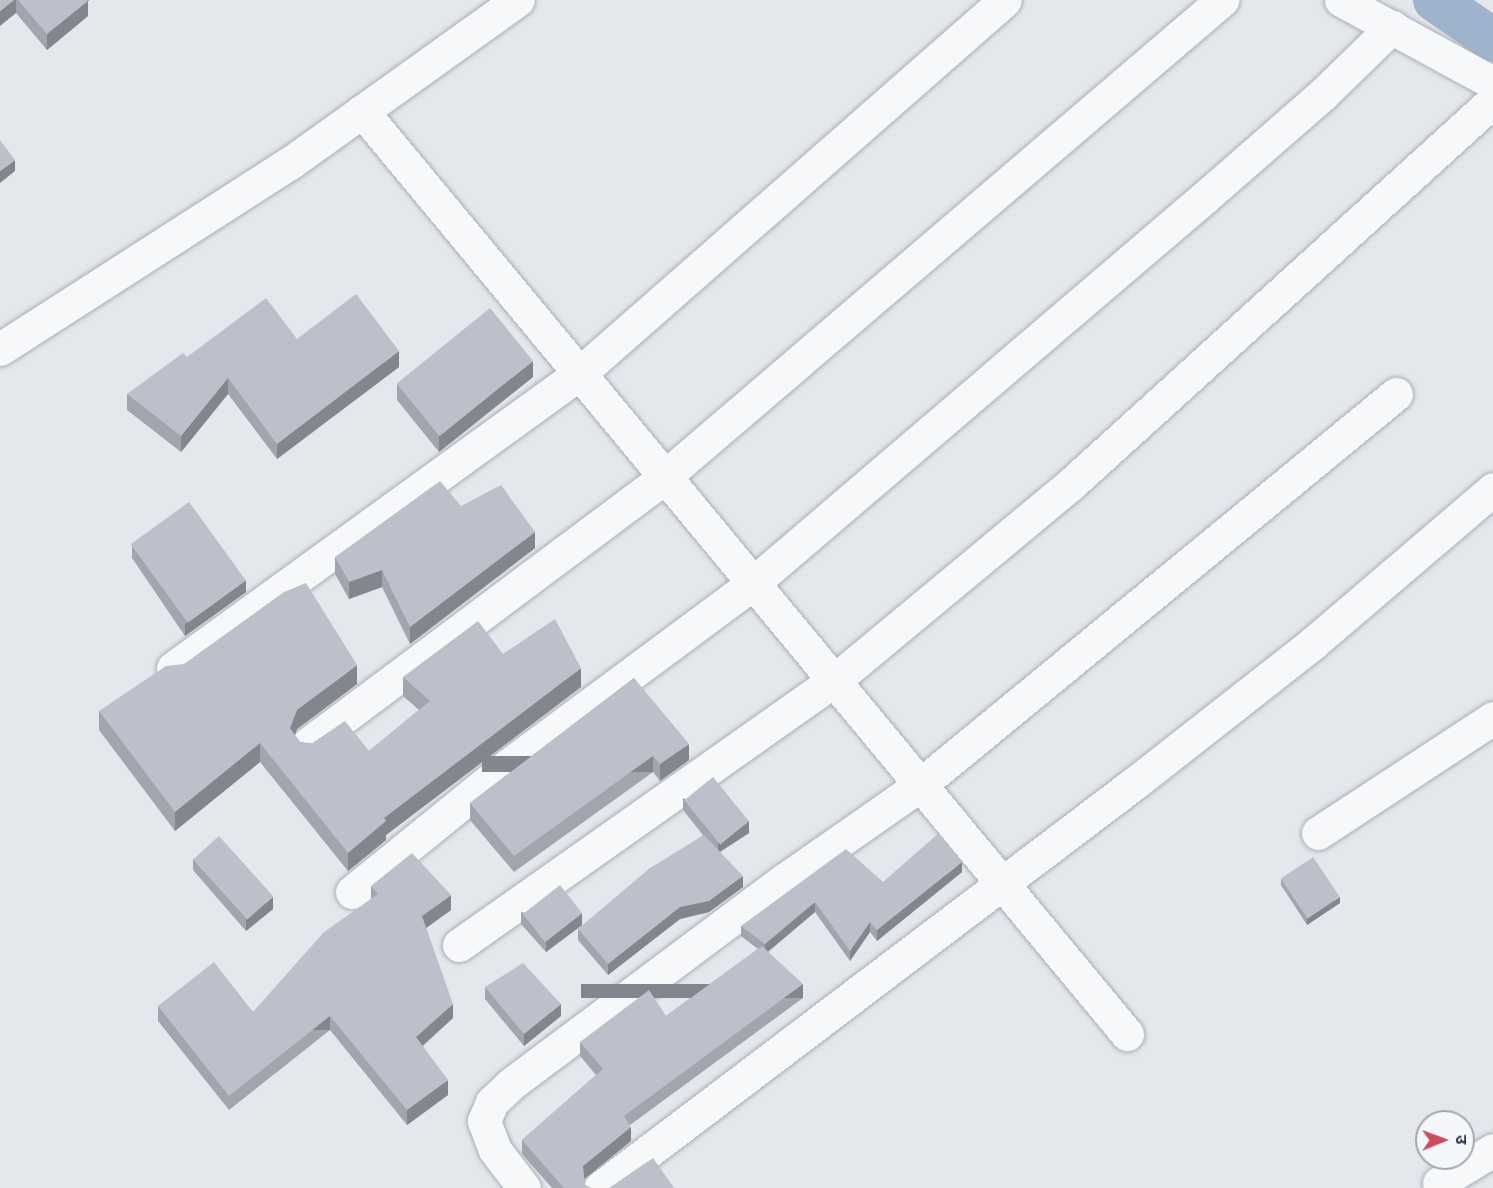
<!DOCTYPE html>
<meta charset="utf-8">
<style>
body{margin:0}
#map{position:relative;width:1493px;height:1188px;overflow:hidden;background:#e4e7ec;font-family:Montserrat,"Noto Sans Devanagari",sans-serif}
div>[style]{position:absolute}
.canal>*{height:44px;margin:-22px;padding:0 22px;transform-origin:22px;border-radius:22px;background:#9fb4cc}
.roads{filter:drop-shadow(0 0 2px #a9aeb7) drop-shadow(0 0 2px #a9aeb7)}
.minor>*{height:33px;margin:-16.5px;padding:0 16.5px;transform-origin:16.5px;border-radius:16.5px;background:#f7f8fa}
.tertiary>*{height:33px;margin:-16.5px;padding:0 16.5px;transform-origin:16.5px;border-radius:16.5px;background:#f7f8fa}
.wall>*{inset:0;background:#a1a5ae}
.shaded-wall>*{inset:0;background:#83868d;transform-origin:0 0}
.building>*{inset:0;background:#bbc0ca;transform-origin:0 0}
span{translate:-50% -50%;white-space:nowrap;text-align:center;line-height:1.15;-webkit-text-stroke:5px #f4f6f9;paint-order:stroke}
.north{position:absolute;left:1415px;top:1110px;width:60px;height:60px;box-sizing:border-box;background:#f4f6f9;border:2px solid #a4a8b1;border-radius:50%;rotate:89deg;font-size:16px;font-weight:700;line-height:24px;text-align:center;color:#2b3445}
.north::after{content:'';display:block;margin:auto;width:21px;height:27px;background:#d1495b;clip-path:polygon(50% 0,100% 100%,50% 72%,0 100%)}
</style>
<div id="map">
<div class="canal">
<i style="left:1435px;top:0;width:70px;rotate:34.6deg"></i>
</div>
<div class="roads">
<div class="minor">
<i style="left:1341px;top:0;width:173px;rotate:28.6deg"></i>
<i style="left:362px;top:111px;width:1199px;rotate:50.35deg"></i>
<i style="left:173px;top:668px;width:503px;rotate:-35.94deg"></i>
<i style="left:580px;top:373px;width:565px;rotate:-41.27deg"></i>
<i style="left:308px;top:744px;width:444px;rotate:-36.8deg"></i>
<i style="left:663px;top:478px;width:736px;rotate:-40.53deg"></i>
<i style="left:1318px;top:833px;width:209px;rotate:-33.3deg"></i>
<i style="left:352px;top:892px;width:200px;rotate:-39.1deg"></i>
<i style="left:507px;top:766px;width:305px;rotate:-36.6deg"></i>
<i style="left:752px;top:584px;width:596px;rotate:-40.51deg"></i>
<i style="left:1205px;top:197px;width:155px;rotate:-41.1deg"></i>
<i style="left:1322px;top:95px;width:98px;rotate:-44.2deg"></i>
<i style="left:459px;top:945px;width:460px;rotate:-35.2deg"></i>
<i style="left:835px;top:680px;width:307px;rotate:-39.7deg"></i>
<i style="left:1071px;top:484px;width:570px;rotate:-42.23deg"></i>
<i style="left:1439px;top:1183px;width:63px;rotate:-31.4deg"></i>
<i style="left:524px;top:1188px;width:48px;rotate:-127.3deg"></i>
<i style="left:495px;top:1150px;width:31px;rotate:-111deg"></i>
<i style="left:484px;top:1121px;width:21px;rotate:-67deg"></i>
<i style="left:492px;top:1102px;width:26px;rotate:-43deg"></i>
<i style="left:511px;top:1084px;width:341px;rotate:-36.8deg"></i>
<i style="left:784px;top:880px;width:166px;rotate:-34.9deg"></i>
<i style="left:920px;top:785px;width:616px;rotate:-39.4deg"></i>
<i style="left:600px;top:1188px;width:672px;rotate:-37.14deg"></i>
<i style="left:1136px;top:782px;width:225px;rotate:-38.1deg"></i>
<i style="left:1313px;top:643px;width:237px;rotate:-40.5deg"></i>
</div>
<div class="tertiary">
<i style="left:0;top:349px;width:345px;rotate:-32.7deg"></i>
<i style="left:290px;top:163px;width:280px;rotate:-35.6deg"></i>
</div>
</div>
<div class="wall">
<i style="clip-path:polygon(0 0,89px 0,88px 1px,88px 16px,47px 50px,16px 13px)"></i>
<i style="clip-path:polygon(297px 339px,399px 367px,277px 459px,228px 394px,181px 452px,127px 410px,127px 394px,187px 357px)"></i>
<i style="clip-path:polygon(533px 377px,439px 452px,397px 400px,397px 384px)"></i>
<i style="clip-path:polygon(461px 506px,535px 548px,410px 644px,382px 587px,349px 599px,335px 574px,335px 557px)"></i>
<i style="clip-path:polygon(132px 546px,246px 592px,185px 636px,132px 558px)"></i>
<i style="clip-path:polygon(503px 654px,581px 687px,386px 835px,386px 840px,348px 871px,260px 762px,175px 831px,99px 730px,99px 711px,357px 684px,297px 729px,295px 735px,300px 742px,369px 751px,419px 710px,403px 696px,403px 677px)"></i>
<i style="clip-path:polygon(634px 678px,689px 760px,660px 781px,653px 772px,514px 872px,470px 820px,470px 803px)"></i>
<i style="clip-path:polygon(683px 798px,749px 833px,720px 852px,743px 887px,709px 912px,680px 919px,608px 975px,578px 940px,578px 929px,703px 835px,683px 810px)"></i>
<i style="clip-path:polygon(193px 859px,273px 909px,246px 931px,193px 870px)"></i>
<i style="clip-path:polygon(962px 872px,877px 941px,870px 932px,850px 961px,815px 912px,768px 952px,803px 998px,630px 1125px,631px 1141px,584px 1179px,585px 1185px,591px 1188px,552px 1188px,522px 1154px,522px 1140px,596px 1075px,580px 1056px,580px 1042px,666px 1016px,758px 949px,741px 936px,741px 926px,883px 882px)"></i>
<i style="clip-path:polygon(1281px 879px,1340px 903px,1307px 925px,1281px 885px)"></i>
<i style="clip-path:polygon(371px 886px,451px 910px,426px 928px,453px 1018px,423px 1046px,448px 1095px,407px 1125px,330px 1030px,229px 1110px,158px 1021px,158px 1006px,253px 1012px,371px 899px)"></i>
<i style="clip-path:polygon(521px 912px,582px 925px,546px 952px,521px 924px)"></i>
<i style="clip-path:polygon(485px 987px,561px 1016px,524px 1046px,485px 999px)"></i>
</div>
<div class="shaded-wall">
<i style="clip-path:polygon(14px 0,16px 0,16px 13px,0 26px,0 11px)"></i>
<i style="clip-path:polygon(80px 0,89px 0,88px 1px,88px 16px,47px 50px,47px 34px)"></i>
<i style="clip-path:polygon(15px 160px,15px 171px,0 183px,0 171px)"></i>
<i style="clip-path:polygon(399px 351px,399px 367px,277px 459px,277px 444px)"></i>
<i style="clip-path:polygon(533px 361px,533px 377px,439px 452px,439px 436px)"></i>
<i style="clip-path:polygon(228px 378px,228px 394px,181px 452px,181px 436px)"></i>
<i style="clip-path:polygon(535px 532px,535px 548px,410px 644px,410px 627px)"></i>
<i style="clip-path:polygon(382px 570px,382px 587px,349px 599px,349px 582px)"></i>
<i style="clip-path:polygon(246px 580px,246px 592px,185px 636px,185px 624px)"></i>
<i style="clip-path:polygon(357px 665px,357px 684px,297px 729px,290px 747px,290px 728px,297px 710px)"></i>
<i style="clip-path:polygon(581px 668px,581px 687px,386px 835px,386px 840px,348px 871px,348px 853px,384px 818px)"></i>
<i style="clip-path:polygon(260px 743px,260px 762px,175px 831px,175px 812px)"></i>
<i style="clip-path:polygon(689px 744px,689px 760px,660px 781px,660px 764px)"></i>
<i style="left:653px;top:756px;width:16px;height:171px;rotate:90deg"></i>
<i style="clip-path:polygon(749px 821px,749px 833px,718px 853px,718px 842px)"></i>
<i style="clip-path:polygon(962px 862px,962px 872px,877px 941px,877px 930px)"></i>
<i style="clip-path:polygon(743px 876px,743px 887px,709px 912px,680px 919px,608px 975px,608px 964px,680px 907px)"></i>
<i style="clip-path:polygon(451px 895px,451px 910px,422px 931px,422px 916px)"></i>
<i style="clip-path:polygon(273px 897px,273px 909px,246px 931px,246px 920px)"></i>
<i style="clip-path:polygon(1340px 897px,1340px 903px,1307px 925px,1307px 919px)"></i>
<i style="clip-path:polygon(815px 902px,815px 912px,765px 954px,765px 944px)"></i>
<i style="clip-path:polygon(582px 913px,582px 925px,546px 952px,546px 940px)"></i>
<i style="clip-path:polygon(870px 922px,870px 932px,850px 961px,850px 951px)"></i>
<i style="left:803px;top:984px;width:14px;height:222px;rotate:90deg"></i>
<i style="clip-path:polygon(453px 1004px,453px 1018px,416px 1051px,416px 1037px)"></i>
<i style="clip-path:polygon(561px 1004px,561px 1016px,524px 1046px,524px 1034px)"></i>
<i style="left:330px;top:1016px;width:14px;height:129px;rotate:90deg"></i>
<i style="clip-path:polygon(448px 1080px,448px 1095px,407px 1125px,407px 1110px)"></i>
<i style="clip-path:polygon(631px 1127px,631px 1141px,583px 1180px,583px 1166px)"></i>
</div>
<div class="building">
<i style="clip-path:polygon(0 0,14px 0,0 11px)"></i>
<i style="clip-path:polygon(18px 0,87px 0,88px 1px,47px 34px)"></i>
<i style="clip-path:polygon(0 140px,15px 160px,0 171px)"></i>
<i style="clip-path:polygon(356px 294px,399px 351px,277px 444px,228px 378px,181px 436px,127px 394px,183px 353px,187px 357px,266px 298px,297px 339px)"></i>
<i style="left:490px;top:308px;width:68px;height:120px;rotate:51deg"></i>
<i style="clip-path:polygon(440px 481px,461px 506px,501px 485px,535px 532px,410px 627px,382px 570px,349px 582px,335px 557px)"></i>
<i style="left:189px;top:502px;width:97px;height:72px;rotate:54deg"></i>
<i style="clip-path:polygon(306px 583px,357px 665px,297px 710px,290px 728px,300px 742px,311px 744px,345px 721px,369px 751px,430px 701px,403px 677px,478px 621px,503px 654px,555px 619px,581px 668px,384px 818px,386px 821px,348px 853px,260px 743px,175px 812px,99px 711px,166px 666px,184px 664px,284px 592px)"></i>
<i style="clip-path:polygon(634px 678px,689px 744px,660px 764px,653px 756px,514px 856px,470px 803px)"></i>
<i style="left:713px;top:777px;width:57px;height:37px;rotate:51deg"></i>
<i style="clip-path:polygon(939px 833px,962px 862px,877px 930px,870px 922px,850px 951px,815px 902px,765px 944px,741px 926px,846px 849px,883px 882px)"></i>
<i style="clip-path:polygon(704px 835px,743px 876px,709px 901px,680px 907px,608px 964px,578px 929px,650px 868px)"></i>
<i style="left:219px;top:836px;width:81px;height:35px;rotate:48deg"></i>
<i style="clip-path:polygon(412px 853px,451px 895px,422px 916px,453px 1004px,416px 1037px,448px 1080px,407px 1110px,330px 1016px,229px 1096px,158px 1006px,214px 962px,253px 1012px,324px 932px,378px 894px,371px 886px)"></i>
<i style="left:1313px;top:857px;width:48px;height:39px;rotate:56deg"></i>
<i style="left:560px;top:885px;width:36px;height:47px;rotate:52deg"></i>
<i style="clip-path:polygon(762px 946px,803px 984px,624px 1116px,631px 1127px,583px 1166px,585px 1185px,591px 1188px,564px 1188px,522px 1140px,603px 1069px,580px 1042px,649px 990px,666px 1016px)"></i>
<i style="clip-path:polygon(523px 963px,561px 1004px,524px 1034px,485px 987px)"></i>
<i style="clip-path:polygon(653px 1158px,674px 1188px,609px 1188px)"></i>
</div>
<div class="north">उ</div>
</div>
